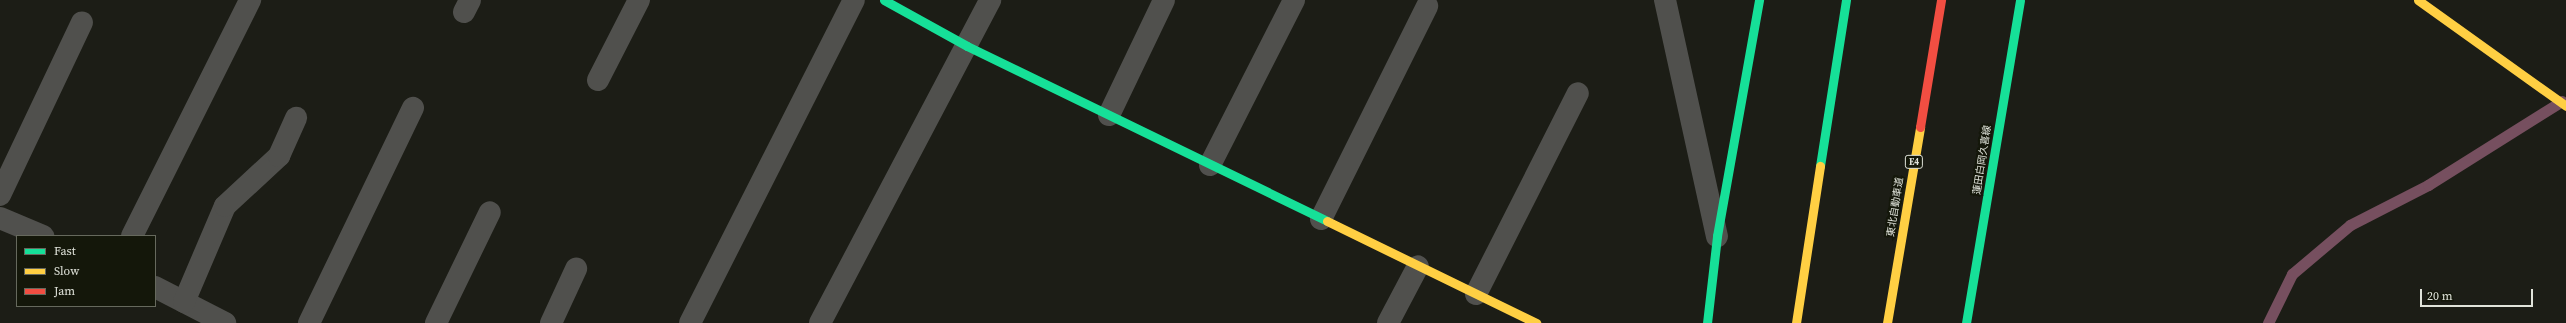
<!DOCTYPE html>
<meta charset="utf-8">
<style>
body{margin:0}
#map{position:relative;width:2566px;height:323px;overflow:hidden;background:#1c1d16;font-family:"Source Serif 4","Noto Sans JP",serif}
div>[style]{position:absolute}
.stream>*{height:11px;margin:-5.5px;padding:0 5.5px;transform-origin:5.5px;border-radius:5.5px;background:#764f5f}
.street>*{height:22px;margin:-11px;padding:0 11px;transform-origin:11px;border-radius:11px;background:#50504d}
.fast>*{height:9px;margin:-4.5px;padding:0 4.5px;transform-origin:4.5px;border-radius:4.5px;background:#16e098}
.slow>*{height:9px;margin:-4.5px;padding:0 4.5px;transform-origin:4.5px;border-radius:4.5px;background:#ffcf43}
.jam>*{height:9px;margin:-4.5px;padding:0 4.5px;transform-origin:4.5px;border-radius:4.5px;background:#f24e42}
span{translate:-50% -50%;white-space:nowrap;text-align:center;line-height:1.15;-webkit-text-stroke:4px #14170a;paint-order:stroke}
.shield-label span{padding:1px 3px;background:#14170a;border:1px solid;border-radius:3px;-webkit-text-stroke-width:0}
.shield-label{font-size:9px;color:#e0e3da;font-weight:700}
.street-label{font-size:10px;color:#e0e3da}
.legend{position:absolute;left:16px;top:235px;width:140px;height:72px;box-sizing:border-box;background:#14170a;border:1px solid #66695d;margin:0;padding:5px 7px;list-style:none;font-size:12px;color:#e0e3da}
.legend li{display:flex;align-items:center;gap:8px;height:20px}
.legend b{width:20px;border:1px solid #66695d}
.scale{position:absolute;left:2420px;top:289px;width:113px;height:18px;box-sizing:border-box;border:2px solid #e0e3da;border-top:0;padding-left:5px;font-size:12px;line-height:14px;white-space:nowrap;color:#e0e3da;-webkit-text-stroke:3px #14170a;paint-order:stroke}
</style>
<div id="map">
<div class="stream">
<i style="left:2268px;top:323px;width:55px;rotate:-63.9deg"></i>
<i style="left:2292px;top:274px;width:76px;rotate:-40.2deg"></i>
<i style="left:2350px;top:225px;width:88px;rotate:-27.1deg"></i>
<i style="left:2428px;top:185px;width:158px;rotate:-32.1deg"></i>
</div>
<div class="street">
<i style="left:1665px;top:0;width:242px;rotate:77.6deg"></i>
<i style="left:464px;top:12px;width:13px;rotate:-63deg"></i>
<i style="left:598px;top:80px;width:90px;rotate:-62.9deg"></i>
<i style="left:1109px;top:115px;width:127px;rotate:-64.4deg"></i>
<i style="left:1210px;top:165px;width:185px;rotate:-63deg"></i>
<i style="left:0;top:195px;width:191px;rotate:-64.6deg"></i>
<i style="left:0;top:218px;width:47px;rotate:22.7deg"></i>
<i style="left:1321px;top:219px;width:238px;rotate:-63.5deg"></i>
<i style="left:132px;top:236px;width:264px;rotate:-63.4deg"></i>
<i style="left:155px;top:287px;width:79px;rotate:27.2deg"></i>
<i style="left:1476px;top:294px;width:225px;rotate:-63.1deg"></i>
<i style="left:184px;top:302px;width:104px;rotate:-66.9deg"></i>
<i style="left:225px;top:206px;width:74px;rotate:-42.8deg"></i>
<i style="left:279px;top:156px;width:42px;rotate:-65.9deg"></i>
<i style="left:309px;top:323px;width:239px;rotate:-64.2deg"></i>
<i style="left:436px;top:323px;width:123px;rotate:-64.1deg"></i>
<i style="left:551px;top:323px;width:60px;rotate:-65.2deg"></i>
<i style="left:690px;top:323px;width:362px;rotate:-63.1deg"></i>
<i style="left:820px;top:323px;width:365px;rotate:-62.2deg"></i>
<i style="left:1388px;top:323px;width:64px;rotate:-62.2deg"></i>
</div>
<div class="fast">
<i style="left:884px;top:0;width:95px;rotate:29deg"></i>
<i style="left:967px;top:46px;width:400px;rotate:25.9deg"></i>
<i style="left:1820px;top:166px;width:168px;rotate:-81.1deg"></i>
<i style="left:1707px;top:323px;width:88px;rotate:-83.4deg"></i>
<i style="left:1717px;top:236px;width:240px;rotate:-79.9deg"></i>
<i style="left:1966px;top:323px;width:327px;rotate:-80.5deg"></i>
</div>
<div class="slow">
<i style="left:2418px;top:0;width:182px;rotate:35.6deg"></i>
<i style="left:1327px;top:221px;width:233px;rotate:26deg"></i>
<i style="left:1796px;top:323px;width:159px;rotate:-81.3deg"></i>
<i style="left:1887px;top:323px;width:199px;rotate:-80.4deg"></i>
</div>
<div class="jam">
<i style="left:1920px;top:127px;width:129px;rotate:-80.6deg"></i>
</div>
<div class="shield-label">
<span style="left:1914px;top:162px">E4</span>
</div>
<div class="street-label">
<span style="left:1982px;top:160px;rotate:-81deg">蓮田白岡久喜線</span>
<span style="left:1895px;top:207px;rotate:-81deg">東北自動車道</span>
</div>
<ul class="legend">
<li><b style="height:5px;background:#16e098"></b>Fast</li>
<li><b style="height:5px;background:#ffcf43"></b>Slow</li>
<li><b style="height:5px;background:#f24e42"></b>Jam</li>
</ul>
<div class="scale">20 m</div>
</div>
